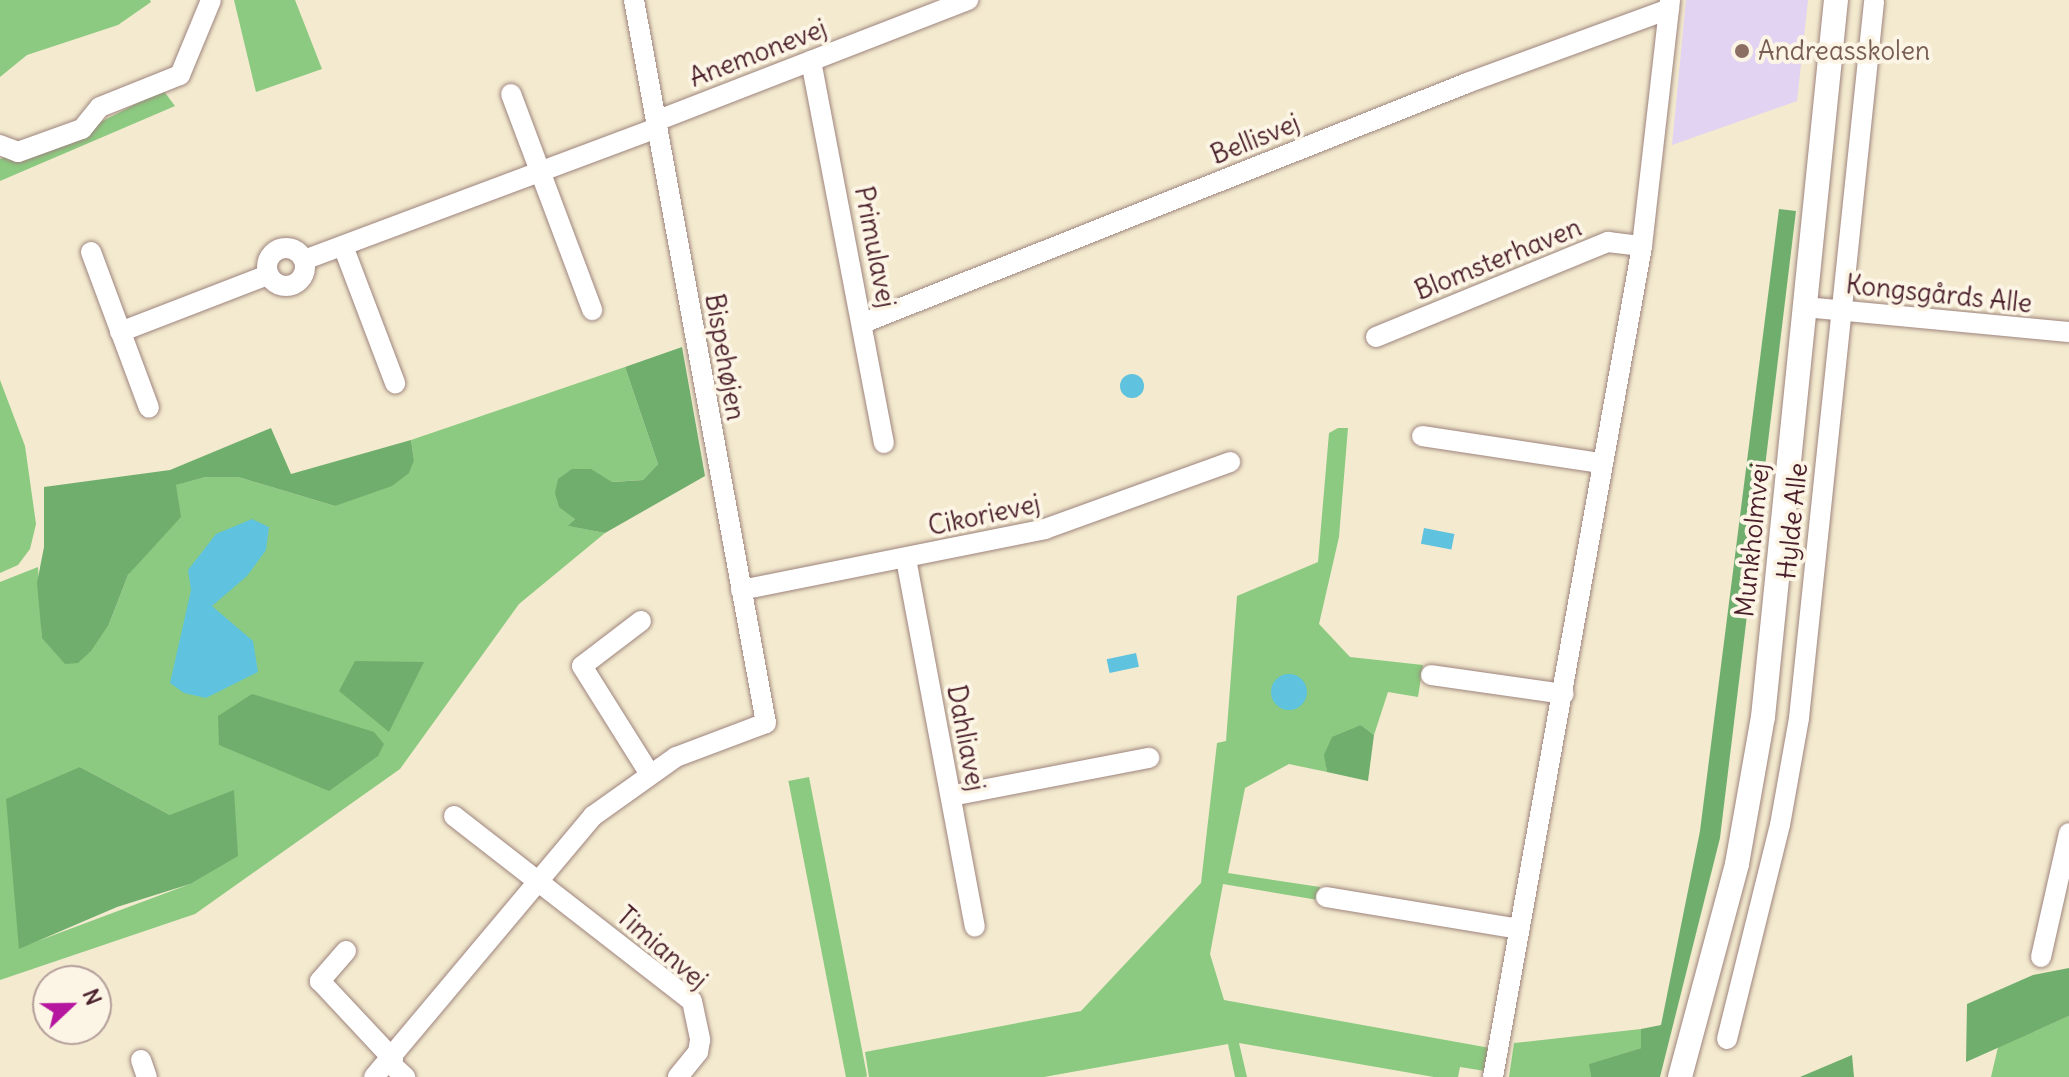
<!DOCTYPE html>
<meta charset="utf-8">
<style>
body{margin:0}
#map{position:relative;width:2069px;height:1077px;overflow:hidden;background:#f3eacf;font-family:Delius,sans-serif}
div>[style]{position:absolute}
.built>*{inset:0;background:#e3d3f2}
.green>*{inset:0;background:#8bca80;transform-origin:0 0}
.forest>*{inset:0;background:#70ae6e}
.water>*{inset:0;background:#5fc2de;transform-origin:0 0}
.round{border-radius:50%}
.roads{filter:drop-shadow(0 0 2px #9e847d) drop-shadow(0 0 2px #9e847d)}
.minor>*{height:20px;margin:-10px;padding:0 10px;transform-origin:10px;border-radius:10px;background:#fff}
.minor>.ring{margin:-10px;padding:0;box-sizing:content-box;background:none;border:20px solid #fff;border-radius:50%}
.tertiary>*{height:24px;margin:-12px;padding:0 12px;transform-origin:12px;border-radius:12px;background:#fff}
.dots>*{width:22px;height:22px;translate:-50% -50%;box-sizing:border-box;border:4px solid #fcf5e5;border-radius:50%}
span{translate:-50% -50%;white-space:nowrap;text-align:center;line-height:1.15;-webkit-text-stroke:8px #fcf5e5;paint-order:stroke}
.education-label{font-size:26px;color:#785e54}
.left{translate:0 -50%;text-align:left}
.street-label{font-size:26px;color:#4a1f2b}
.north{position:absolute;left:32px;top:965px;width:80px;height:80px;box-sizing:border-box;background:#fcf5e5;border:2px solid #b59f9b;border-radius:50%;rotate:68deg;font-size:22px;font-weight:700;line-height:32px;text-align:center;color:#4a1f2b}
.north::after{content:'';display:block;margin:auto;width:28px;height:36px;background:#b5179e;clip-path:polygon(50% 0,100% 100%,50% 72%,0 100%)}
</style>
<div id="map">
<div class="built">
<i style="clip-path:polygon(1686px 0,1808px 0,1797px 101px,1672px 145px)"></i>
</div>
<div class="green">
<i style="clip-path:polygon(0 0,150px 0,151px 2px,118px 25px,27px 55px,0 77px)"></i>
<i style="clip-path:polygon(234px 0,295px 0,322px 69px,256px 92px)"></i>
<i style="clip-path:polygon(163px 90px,175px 106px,0 181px,0 159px,85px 130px)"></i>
<i style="clip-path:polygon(evenodd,625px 367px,658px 464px,643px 480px,611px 482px,590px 469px,572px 469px,575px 519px,569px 526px,605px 533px,519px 604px,400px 769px,195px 914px,0 980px,0 582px,38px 567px,42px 638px,109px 624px,128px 575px,150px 547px,175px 485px,206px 477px,238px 477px,335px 506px,414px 460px,411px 440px,625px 367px,80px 767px,170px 815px,190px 884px,19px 948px,80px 767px)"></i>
<i style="clip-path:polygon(0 380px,25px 446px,36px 524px,30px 549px,18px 565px,0 573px)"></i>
<i style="clip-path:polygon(1338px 428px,1348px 428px,1339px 537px,1319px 624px,1350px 657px,1423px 665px,1418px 697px,1388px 692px,1374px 735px,1361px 725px,1325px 755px,1327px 772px,1289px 764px,1245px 788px,1228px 873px,1320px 887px,1318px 900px,1223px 884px,1210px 954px,1224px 1000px,1490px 1048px,1485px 1071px,1460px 1067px,1458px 1077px,1434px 1077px,1239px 1043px,1247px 1077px,1235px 1077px,1228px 1044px,1044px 1077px,869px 1077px,865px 1052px,1081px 1011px,1201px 883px,1217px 743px,1226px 741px,1237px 596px,1318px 562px,1329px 433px)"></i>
<i style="left:809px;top:777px;width:305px;height:21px;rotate:79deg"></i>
<i style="clip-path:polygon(2069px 1016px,2069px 1077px,1991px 1077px,1998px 1047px)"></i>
<i style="clip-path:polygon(1641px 1029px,1641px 1048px,1590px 1064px,1591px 1077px,1509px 1077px,1514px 1043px)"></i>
</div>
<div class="forest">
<i style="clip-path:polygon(1779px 209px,1796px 211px,1720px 838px,1660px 1077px,1591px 1077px,1589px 1064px,1641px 1048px,1641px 1029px,1661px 1025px,1700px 831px)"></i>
<i style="clip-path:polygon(682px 347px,705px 476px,605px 533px,568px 526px,575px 519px,559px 507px,555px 493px,558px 479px,572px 469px,591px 469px,612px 482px,643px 480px,658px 464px,625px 367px)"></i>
<i style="clip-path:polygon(271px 428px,291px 474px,411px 440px,414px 460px,409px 473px,392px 486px,335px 506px,238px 477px,206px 477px,176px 485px,181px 517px,128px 575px,109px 624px,91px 651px,78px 663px,65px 664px,42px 638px,37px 583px,44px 547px,44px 487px,170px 470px)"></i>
<i style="clip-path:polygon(355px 661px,424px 662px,389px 732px,339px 691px)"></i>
<i style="clip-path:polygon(252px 694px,374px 732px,384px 744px,378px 756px,329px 791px,219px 745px,218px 716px)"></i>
<i style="clip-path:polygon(1361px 725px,1374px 735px,1368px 781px,1327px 772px,1324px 755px,1332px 737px)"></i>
<i style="clip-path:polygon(80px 767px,170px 815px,234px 790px,238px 856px,190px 884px,117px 907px,19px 949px,6px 799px)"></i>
<i style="clip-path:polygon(2069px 968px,2069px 1016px,1966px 1062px,1967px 1004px,2033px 975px)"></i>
<i style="clip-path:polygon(1852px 1055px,1854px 1077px,1800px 1077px)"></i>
</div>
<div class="water">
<i class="round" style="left:1120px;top:374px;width:24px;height:24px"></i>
<i style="clip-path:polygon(252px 519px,269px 527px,266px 550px,247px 576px,212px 606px,253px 641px,258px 672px,206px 698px,184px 693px,170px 683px,191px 590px,188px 570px,216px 534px)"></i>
<i style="left:1424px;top:528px;width:31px;height:16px;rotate:11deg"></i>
<i style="left:1136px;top:653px;width:14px;height:30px;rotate:78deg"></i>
<i class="round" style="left:1271px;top:674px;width:36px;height:36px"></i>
</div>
<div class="roads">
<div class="minor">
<i style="left:811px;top:61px;width:389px;rotate:79.2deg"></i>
<i style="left:511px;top:94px;width:231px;rotate:69.4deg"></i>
<i style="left:656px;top:121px;width:335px;rotate:-21.2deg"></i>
<i style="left:0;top:145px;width:19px;rotate:21deg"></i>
<i style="left:18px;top:152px;width:68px;rotate:-19.8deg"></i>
<i style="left:82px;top:129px;width:28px;rotate:-51deg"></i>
<i style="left:100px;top:107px;width:86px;rotate:-21.8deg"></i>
<i style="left:180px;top:75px;width:81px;rotate:-67.5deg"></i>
<i style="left:343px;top:246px;width:147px;rotate:69.2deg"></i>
<i class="ring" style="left:267px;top:248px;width:18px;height:18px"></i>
<i style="left:91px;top:252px;width:166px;rotate:69.6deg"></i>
<i style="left:304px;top:260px;width:377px;rotate:-20.5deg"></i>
<i style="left:1804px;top:307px;width:266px;rotate:5.4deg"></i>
<i style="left:863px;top:323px;width:650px;rotate:-21.67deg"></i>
<i style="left:1467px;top:83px;width:215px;rotate:-20.1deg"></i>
<i style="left:120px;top:332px;width:159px;rotate:-21.1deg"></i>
<i style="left:1376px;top:337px;width:251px;rotate:-22.3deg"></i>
<i style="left:1608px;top:242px;width:34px;rotate:7deg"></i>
<i style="left:1422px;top:436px;width:181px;rotate:8.6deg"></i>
<i style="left:906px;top:559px;width:374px;rotate:79.4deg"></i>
<i style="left:741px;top:590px;width:310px;rotate:-11.3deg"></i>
<i style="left:1045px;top:529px;width:197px;rotate:-19.9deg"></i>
<i style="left:641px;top:621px;width:74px;rotate:142.7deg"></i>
<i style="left:582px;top:666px;width:126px;rotate:57.9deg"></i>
<i style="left:1431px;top:675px;width:134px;rotate:8.1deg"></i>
<i style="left:951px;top:796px;width:202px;rotate:-10.9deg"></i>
<i style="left:454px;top:816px;width:301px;rotate:37.9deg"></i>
<i style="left:692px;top:1001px;width:40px;rotate:78deg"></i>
<i style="left:700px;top:1040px;width:12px;rotate:99deg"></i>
<i style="left:698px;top:1052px;width:32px;rotate:129deg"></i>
<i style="left:1326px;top:897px;width:196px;rotate:9.4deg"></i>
<i style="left:346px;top:951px;width:40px;rotate:131deg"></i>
<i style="left:320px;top:981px;width:107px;rotate:46.9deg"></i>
<i style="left:2041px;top:957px;width:127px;rotate:-77.3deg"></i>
<i style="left:1727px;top:1039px;width:220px;rotate:-76.1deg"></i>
<i style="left:1780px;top:825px;width:109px;rotate:-79.9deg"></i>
<i style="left:1799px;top:718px;width:720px;rotate:-84.02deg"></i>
<i style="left:141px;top:1060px;width:18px;rotate:71deg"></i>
<i style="left:390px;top:1063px;width:21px;rotate:43deg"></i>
<i style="left:374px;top:1077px;width:341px;rotate:-50deg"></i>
<i style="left:593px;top:816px;width:102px;rotate:-35.4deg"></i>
<i style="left:676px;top:757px;width:96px;rotate:-20.7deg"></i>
<i style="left:766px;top:723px;width:735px;rotate:-100.35deg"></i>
<i style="left:1493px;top:1077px;width:844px;rotate:-79.83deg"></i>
<i style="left:1642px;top:246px;width:248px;rotate:-83.5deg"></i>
</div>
<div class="tertiary">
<i style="left:1680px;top:1077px;width:220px;rotate:-75deg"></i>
<i style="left:1737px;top:864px;width:149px;rotate:-80deg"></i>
<i style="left:1763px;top:717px;width:721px;rotate:-84.19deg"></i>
</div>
</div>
<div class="dots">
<i style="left:1742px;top:51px;background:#8d6e63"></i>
</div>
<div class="education-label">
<span class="left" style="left:1758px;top:51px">Andreasskolen</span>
</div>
<div class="street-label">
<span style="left:758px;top:53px;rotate:-21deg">Anemonevej</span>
<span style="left:1255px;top:139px;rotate:-22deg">Bellisvej</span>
<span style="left:875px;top:247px;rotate:79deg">Primulavej</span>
<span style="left:1498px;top:259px;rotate:-22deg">Blomsterhaven</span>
<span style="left:1939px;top:294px;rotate:6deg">Kongsgårds Alle</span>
<span style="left:725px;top:357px;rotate:80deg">Bispehøjen</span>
<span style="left:984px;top:515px;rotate:-12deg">Cikorievej</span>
<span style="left:1792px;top:521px;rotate:-84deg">Hylde Alle</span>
<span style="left:1752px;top:540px;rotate:-84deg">Munkholmvej</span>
<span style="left:966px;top:738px;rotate:79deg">Dahliavej</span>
<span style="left:662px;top:948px;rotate:41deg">Timianvej</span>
</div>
<div class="north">N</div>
</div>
